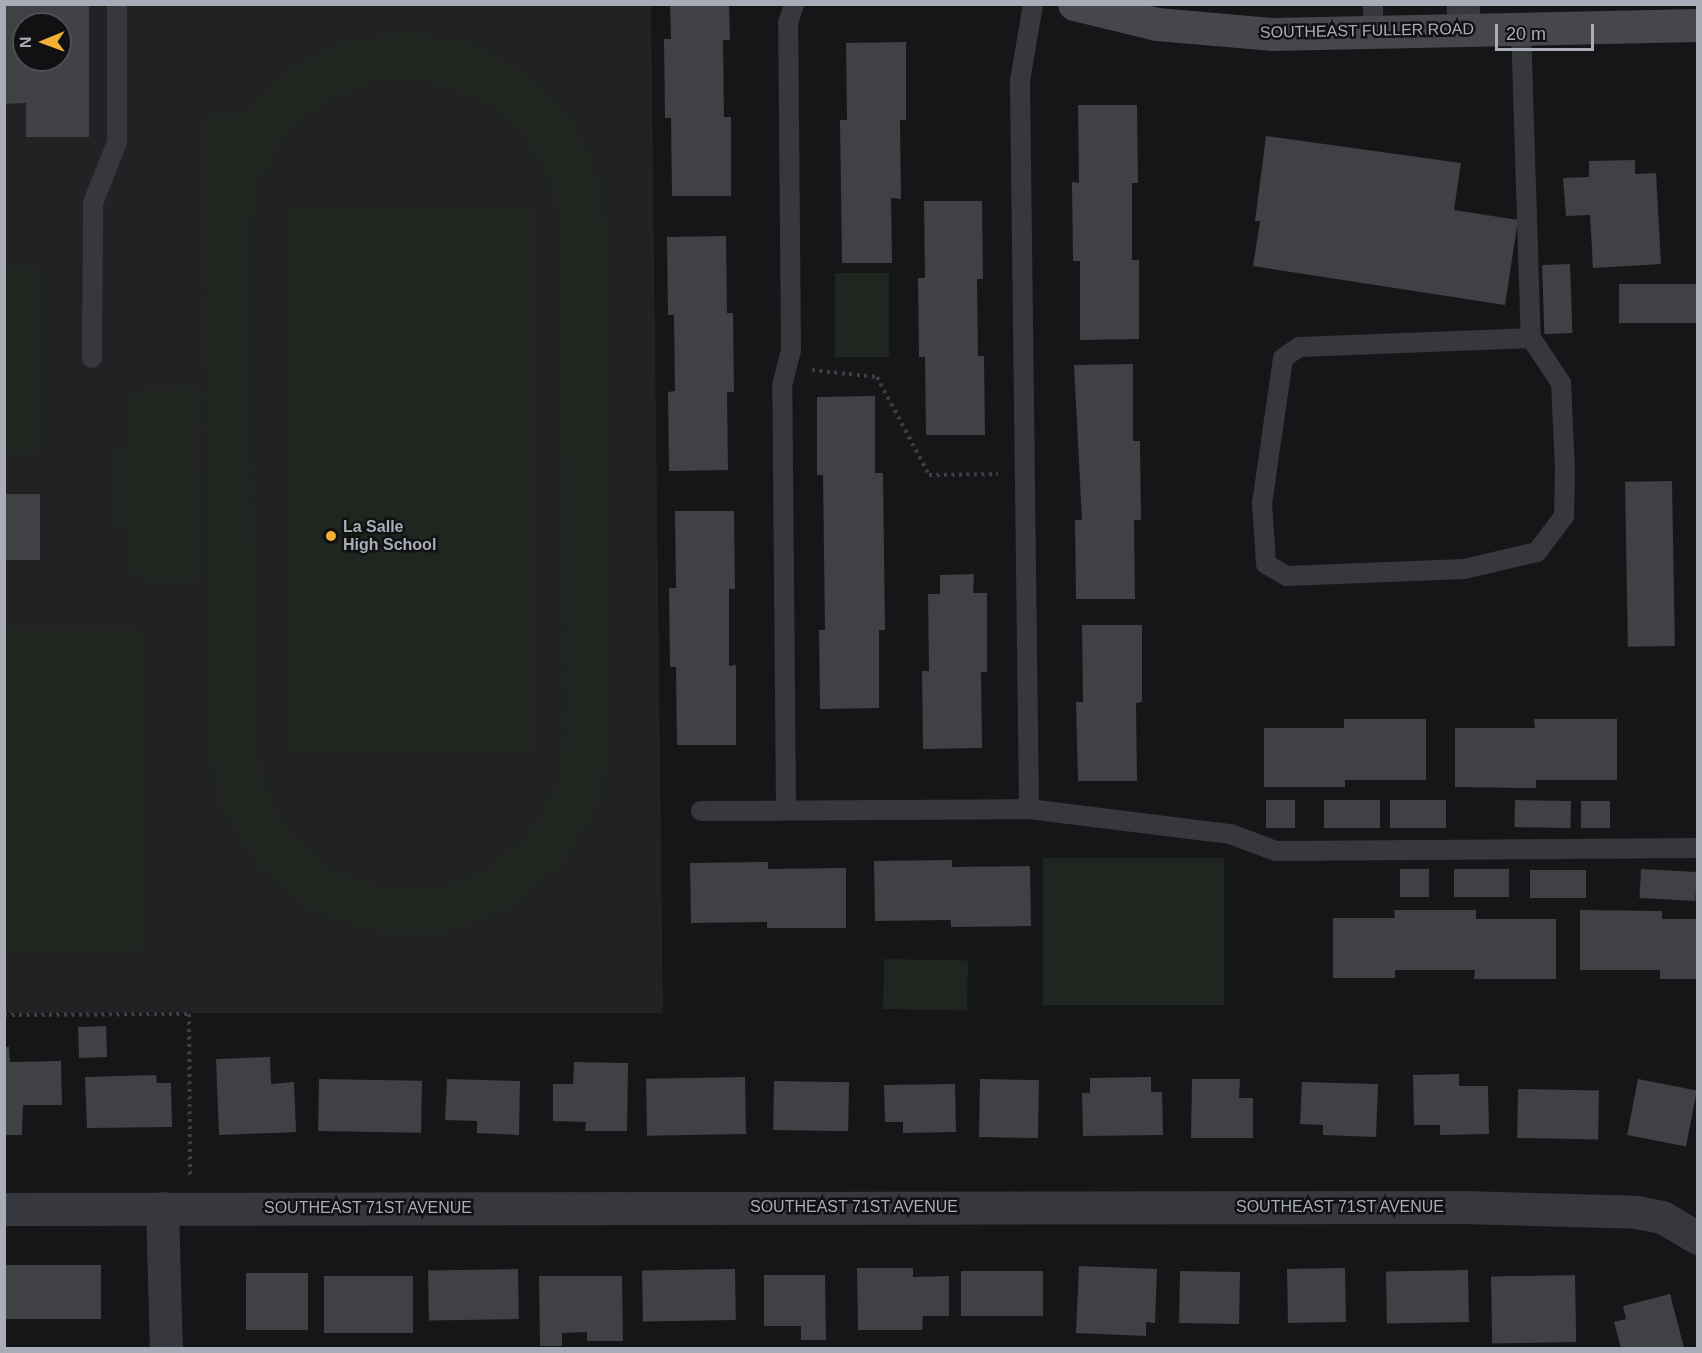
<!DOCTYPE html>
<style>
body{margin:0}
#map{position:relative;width:1702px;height:1353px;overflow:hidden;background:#161618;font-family:Arial,sans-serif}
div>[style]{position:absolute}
.built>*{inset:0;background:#222225}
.green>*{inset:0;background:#1e261f;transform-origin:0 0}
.building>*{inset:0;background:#404145;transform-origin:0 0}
.path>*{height:4px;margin-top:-2px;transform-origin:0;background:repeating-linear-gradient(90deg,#3d3f44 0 3px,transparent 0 7.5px)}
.lane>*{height:20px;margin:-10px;padding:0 10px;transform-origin:10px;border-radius:10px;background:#37383d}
.street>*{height:33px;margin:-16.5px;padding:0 16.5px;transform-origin:16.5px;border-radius:16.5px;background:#37383d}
.secondary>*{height:33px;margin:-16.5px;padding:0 16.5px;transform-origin:16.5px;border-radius:16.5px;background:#45474d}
.dots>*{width:16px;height:16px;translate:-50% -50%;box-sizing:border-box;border:3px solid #111113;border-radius:50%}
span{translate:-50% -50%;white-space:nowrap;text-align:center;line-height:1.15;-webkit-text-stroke:5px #111113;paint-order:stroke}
.street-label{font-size:16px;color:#a8adb8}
.poi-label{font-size:16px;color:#a8adb8;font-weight:700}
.left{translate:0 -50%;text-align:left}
.frame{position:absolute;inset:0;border:6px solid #a8adb8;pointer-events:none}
.north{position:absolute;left:12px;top:12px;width:60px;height:60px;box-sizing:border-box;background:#111113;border:2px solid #4d4f55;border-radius:50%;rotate:269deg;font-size:16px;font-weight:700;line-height:24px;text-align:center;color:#a8adb8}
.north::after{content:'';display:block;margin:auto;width:21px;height:27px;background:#f2b134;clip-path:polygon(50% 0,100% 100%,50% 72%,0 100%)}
.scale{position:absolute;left:1495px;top:24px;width:99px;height:27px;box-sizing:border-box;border:3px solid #a8adb8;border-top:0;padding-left:8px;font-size:18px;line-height:21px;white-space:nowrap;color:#a8adb8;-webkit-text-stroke:4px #111113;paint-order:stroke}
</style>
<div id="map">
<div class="built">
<i style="clip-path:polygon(evenodd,5px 5px,651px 5px,663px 1013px,5px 1013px,5px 5px,24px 24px,60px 24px,60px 60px,24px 60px,24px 24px)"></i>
</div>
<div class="green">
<i style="clip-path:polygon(evenodd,409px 32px,472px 44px,528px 74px,572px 121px,599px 179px,606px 243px,610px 738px,597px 805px,562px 864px,509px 908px,446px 932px,377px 932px,312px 911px,259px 868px,222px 810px,207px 743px,203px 116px,243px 115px,288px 70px,345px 41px,409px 32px,429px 81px,480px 98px,522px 132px,550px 179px,561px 232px,565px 741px,554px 793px,526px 837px,486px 871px,436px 889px,383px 888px,333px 870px,293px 837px,266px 792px,255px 740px,248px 238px,257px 184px,283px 137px,324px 101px,375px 81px,429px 81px)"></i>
<i style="left:532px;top:208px;width:546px;height:245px;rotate:90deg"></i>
<i style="left:5px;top:267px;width:34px;height:186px"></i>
<i style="left:835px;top:273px;width:54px;height:84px"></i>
<i style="clip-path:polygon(185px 382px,196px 382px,197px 582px,143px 582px,143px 574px,128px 574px,128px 528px,116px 528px,116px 445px,128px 444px,127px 397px,139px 397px,139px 389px,185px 389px)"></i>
<i style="left:5px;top:629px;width:136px;height:322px"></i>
<i style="left:1043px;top:858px;width:181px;height:147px"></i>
<i style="left:884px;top:959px;width:84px;height:50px;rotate:1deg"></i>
</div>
<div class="building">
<i style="clip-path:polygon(670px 4px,729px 4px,730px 40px,723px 40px,724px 117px,731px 117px,731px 196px,672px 196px,671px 118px,665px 118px,664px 39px,671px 39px)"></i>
<i style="clip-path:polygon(evenodd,4px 5px,89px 5px,89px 137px,26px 137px,26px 103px,4px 104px,4px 5px,24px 24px,60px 24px,60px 60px,24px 60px,24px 24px)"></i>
<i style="clip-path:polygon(906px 42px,906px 120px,900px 120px,901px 199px,891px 198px,892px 263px,842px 263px,840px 120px,847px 120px,846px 43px)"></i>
<i style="clip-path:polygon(1078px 105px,1137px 105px,1138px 183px,1132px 183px,1132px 260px,1139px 260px,1139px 339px,1080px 340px,1080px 261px,1073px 261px,1072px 182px,1079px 183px)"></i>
<i style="clip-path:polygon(1266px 136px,1461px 163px,1454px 210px,1518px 220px,1505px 305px,1253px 266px,1260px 221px,1255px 221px)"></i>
<i style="clip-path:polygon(1635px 160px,1635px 174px,1656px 173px,1661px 264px,1593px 268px,1590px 215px,1566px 216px,1563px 178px,1589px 177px,1589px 161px)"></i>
<i style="clip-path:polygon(924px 201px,982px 201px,983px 279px,977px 279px,978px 356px,984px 356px,985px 435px,926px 435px,925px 357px,919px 357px,918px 278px,925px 278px)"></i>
<i style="clip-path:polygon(726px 236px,727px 313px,733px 313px,734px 392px,727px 392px,728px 470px,669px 471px,668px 392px,675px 391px,674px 315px,668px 315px,667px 237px)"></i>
<i style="left:1570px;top:264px;width:69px;height:28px;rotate:88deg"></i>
<i style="left:1698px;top:284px;width:39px;height:79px;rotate:90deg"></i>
<i style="clip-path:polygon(1133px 364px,1133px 441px,1140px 441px,1141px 520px,1134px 520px,1135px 599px,1076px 599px,1075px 520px,1082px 520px,1074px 365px)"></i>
<i style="clip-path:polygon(875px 396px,875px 473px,883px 473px,885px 630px,879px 630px,879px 708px,820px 709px,819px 630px,825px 630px,823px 475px,817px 475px,817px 397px)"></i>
<i style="left:1672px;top:481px;width:165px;height:47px;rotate:89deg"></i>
<i style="left:4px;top:494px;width:36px;height:66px"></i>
<i style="clip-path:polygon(675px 511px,734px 511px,735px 589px,729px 589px,729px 666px,736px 665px,736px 745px,677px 745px,676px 667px,670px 667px,669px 588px,676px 588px)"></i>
<i style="clip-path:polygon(974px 574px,973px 593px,987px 593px,987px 672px,981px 672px,982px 748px,923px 749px,922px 671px,929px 671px,928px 594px,940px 594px,940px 575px)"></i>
<i style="clip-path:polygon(1082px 625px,1142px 625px,1142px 702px,1136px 703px,1137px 781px,1078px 781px,1076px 702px,1083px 702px)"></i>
<i style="clip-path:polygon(1344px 719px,1426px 719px,1426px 780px,1345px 780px,1345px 787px,1264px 787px,1264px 728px,1344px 728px)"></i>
<i style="clip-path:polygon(1534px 719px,1617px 719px,1617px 780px,1536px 780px,1536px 788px,1455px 787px,1455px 728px,1535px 728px)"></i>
<i style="left:1266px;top:800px;width:29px;height:28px"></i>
<i style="left:1324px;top:800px;width:56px;height:28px"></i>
<i style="left:1390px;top:800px;width:56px;height:28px"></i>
<i style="left:1515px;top:800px;width:56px;height:27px;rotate:1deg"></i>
<i style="left:1581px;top:801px;width:29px;height:27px"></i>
<i style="clip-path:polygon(952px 860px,952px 867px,1030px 866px,1031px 926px,951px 927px,951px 920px,875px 921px,874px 861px)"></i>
<i style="clip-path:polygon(768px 862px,768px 869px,846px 868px,846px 928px,767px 928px,767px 922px,691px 923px,690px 863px)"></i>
<i style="left:1429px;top:869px;width:28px;height:29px;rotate:90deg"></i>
<i style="left:1509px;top:869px;width:28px;height:55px;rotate:90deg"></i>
<i style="left:1641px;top:869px;width:56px;height:29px;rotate:3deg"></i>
<i style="left:1530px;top:870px;width:56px;height:28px"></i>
<i style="clip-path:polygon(1394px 910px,1476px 910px,1476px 919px,1556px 919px,1556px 979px,1474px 979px,1475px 970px,1395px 970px,1395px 978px,1333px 978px,1333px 918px,1395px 918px)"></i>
<i style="clip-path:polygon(1580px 910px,1662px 911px,1662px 919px,1698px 919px,1698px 979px,1660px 979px,1660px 970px,1580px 970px)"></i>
<i style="left:106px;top:1026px;width:31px;height:28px;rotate:88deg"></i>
<i style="clip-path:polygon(4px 1047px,9px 1047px,10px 1062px,61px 1061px,62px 1105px,23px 1105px,22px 1135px,4px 1135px)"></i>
<i style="clip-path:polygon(270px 1057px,271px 1084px,294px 1082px,296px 1132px,219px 1135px,216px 1059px)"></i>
<i style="clip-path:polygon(574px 1062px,628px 1063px,627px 1131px,585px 1131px,586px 1122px,553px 1121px,553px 1084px,573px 1084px)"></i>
<i style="clip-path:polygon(1459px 1074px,1459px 1086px,1488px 1086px,1489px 1134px,1440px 1135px,1440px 1125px,1414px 1125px,1413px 1075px)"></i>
<i style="clip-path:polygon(156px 1075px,157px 1083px,171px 1083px,172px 1127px,87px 1128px,85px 1077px)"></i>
<i style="left:745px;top:1077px;width:57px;height:99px;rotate:89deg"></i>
<i style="clip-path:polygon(1151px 1077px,1151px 1092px,1162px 1092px,1163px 1135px,1083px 1136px,1082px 1093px,1090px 1093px,1090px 1078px)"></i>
<i style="left:319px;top:1079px;width:103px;height:52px;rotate:1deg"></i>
<i style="clip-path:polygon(447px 1079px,520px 1081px,519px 1135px,477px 1133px,477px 1121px,445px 1120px)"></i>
<i style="left:980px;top:1079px;width:59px;height:58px;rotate:1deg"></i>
<i style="clip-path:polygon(1192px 1079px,1240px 1079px,1239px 1098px,1253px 1098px,1253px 1138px,1191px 1138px)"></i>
<i style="left:1638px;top:1079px;width:60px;height:57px;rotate:11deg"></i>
<i style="left:774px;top:1081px;width:75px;height:49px;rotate:1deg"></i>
<i style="clip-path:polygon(1302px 1082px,1378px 1084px,1376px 1137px,1323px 1135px,1323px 1125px,1300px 1124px)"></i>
<i style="clip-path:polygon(955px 1084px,956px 1132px,903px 1133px,903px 1122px,885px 1122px,884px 1085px)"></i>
<i style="left:1518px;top:1089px;width:81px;height:49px;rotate:1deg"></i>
<i style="left:4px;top:1265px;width:97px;height:54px"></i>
<i style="clip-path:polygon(1079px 1266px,1157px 1269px,1155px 1323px,1146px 1322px,1146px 1336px,1076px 1333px)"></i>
<i style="clip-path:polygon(857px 1268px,913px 1268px,913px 1277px,949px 1276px,949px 1316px,923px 1316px,922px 1330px,858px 1330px)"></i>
<i style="left:1345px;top:1268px;width:54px;height:58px;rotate:89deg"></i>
<i style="left:518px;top:1269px;width:50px;height:90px;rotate:89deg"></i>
<i style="left:735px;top:1269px;width:51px;height:93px;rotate:89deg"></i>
<i style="left:1468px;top:1270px;width:52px;height:82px;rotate:89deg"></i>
<i style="left:1043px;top:1271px;width:45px;height:82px;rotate:90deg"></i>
<i style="left:1180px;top:1271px;width:60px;height:52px;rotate:1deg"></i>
<i style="left:308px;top:1273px;width:57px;height:62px;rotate:90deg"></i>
<i style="clip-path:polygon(764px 1275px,825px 1275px,826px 1340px,801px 1340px,801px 1326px,764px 1326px)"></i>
<i style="left:1575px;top:1275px;width:67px;height:84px;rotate:89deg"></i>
<i style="left:324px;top:1276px;width:89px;height:57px"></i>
<i style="clip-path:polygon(539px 1276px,622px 1276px,623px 1341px,587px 1341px,587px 1332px,562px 1333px,562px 1346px,540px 1346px)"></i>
<i style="clip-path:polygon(1670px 1294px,1684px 1348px,1621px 1348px,1614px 1322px,1626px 1319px,1623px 1306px)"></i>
</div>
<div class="path">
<i style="left:812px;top:370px;width:65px;rotate:6.1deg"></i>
<i style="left:877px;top:377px;width:111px;rotate:62deg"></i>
<i style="left:929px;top:475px;width:69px;rotate:-0.8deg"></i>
<i style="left:4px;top:1015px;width:185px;rotate:-0.3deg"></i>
<i style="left:189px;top:1014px;width:163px;rotate:89.6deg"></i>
</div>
<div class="lane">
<i style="left:1373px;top:4px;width:28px;rotate:90deg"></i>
<i style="left:1521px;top:28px;width:310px;rotate:88.2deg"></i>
<i style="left:1531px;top:338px;width:232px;rotate:177.8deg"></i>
<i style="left:1299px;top:347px;width:19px;rotate:145deg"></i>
<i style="left:1283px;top:358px;width:147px;rotate:98.2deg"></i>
<i style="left:1262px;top:503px;width:61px;rotate:86.2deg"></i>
<i style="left:1266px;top:564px;width:24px;rotate:30deg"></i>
<i style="left:1287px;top:576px;width:177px;rotate:-2.3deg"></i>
<i style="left:1464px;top:569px;width:75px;rotate:-13.1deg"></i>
<i style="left:1537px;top:552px;width:45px;rotate:-53.1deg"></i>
<i style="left:1564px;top:516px;width:46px;rotate:-88.8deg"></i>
<i style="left:1565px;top:470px;width:87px;rotate:-92.6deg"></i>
<i style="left:1561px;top:383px;width:54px;rotate:-123.7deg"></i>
<i style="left:92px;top:358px;width:155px;rotate:-89.6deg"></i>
<i style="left:93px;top:203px;width:66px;rotate:-68.5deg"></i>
<i style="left:117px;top:142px;width:138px;rotate:-90deg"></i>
<i style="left:786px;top:809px;width:423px;rotate:-90.5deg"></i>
<i style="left:782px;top:386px;width:37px;rotate:-76deg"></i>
<i style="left:791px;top:350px;width:327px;rotate:-90.5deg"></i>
<i style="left:788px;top:23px;width:20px;rotate:-72deg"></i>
<i style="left:1029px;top:809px;width:728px;rotate:-90.71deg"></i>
<i style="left:1020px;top:81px;width:78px;rotate:-80.4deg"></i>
<i style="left:701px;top:811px;width:328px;rotate:-0.3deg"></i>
<i style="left:1029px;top:809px;width:203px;rotate:7.1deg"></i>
<i style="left:1230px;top:834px;width:49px;rotate:20.3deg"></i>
<i style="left:1276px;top:851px;width:422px;rotate:-0.4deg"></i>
</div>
<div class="street">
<i style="left:1463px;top:4px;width:25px;rotate:90deg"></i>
<i style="left:162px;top:1208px;width:140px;rotate:88.4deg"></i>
<i style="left:4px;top:1209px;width:1458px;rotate:-0.08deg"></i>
<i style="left:1462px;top:1207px;width:174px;rotate:1.6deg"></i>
<i style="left:1636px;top:1212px;width:26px;rotate:11deg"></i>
<i style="left:1662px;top:1217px;width:42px;rotate:30.3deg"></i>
</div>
<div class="secondary">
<i style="left:1074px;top:4px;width:85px;rotate:13.5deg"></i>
<i style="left:1157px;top:24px;width:114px;rotate:5deg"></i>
<i style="left:1271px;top:34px;width:427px;rotate:-1.2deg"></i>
</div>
<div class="dots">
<i style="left:331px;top:536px;background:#f2b134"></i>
</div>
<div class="street-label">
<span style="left:1367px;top:31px;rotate:-1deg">SOUTHEAST FULLER ROAD</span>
<span style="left:854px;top:1207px">SOUTHEAST 71ST AVENUE</span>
<span style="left:1340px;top:1207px">SOUTHEAST 71ST AVENUE</span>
<span style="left:368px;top:1208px">SOUTHEAST 71ST AVENUE</span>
</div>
<div class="poi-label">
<span class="left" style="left:343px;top:536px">La Salle<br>High School</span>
</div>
<div class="frame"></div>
<div class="north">N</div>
<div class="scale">20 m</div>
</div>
